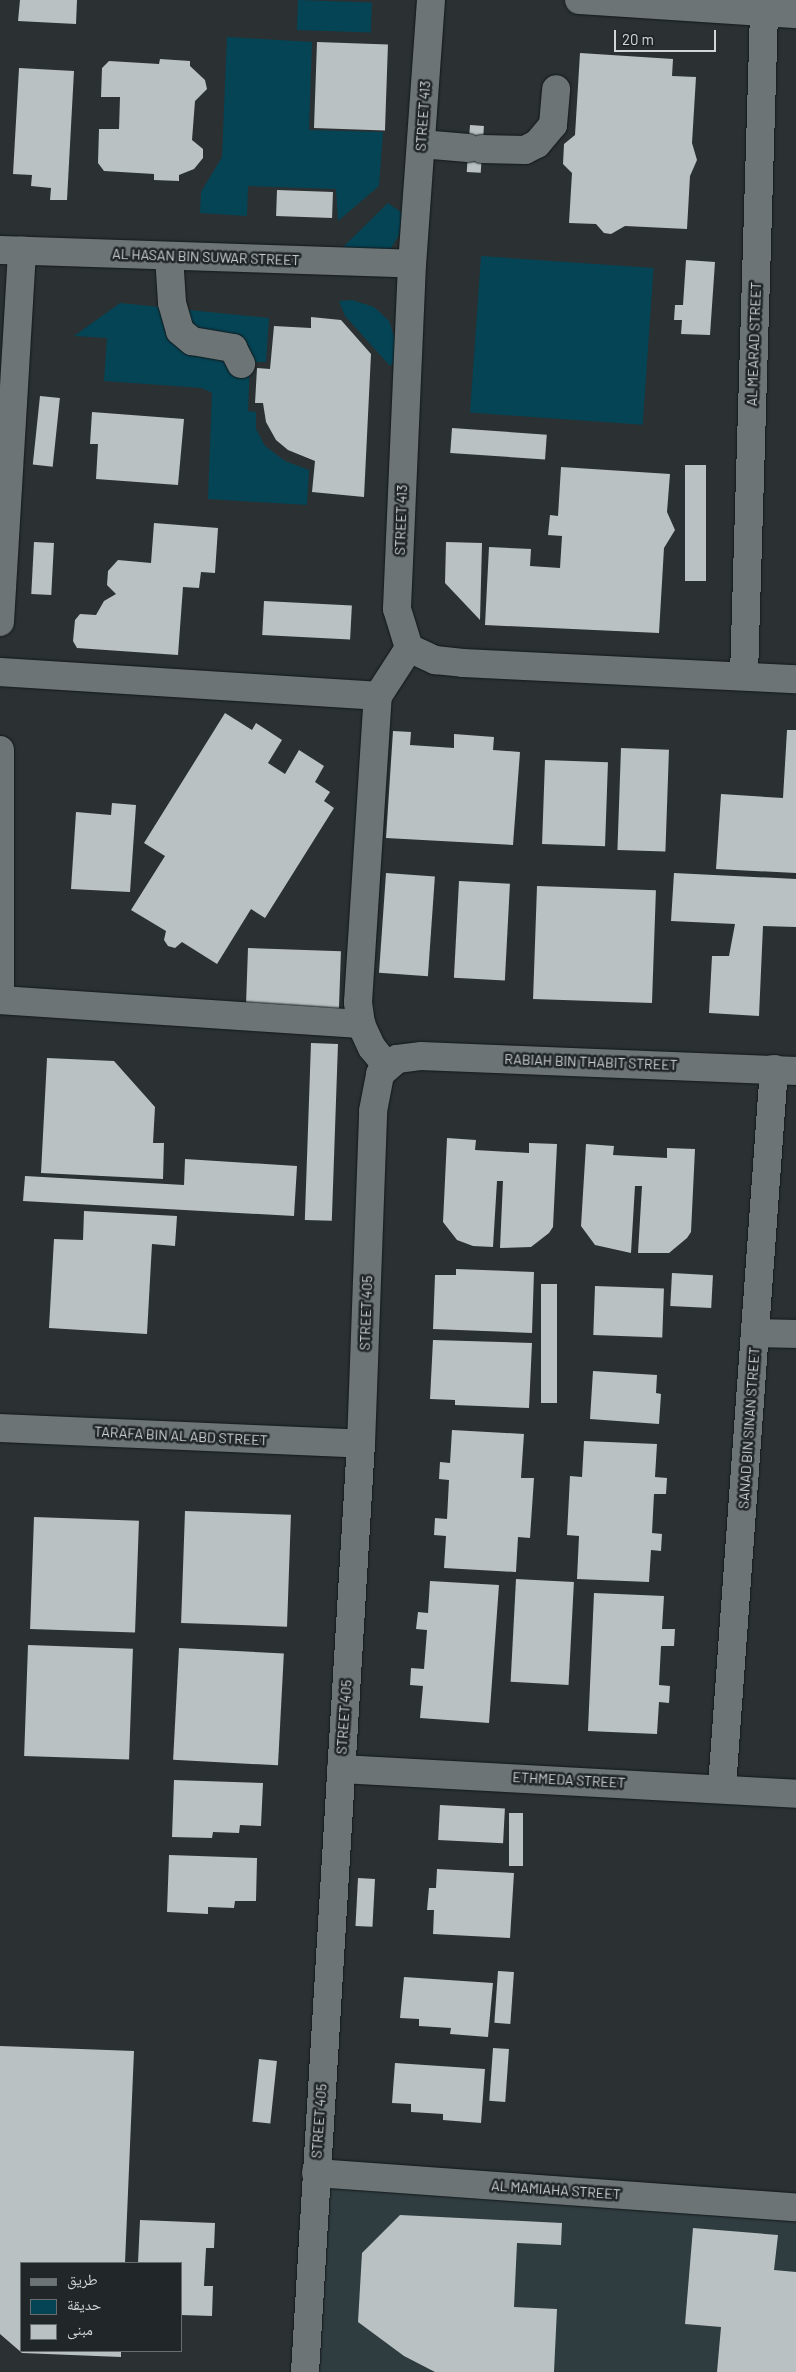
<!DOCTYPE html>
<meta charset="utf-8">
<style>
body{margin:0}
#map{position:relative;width:796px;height:2372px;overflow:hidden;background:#2b3133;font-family:Barlow,"Noto Naskh Arabic",sans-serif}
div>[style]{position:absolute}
.built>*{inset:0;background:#2f3c40}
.green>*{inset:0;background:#054455;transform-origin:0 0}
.building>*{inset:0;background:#b9c1c3;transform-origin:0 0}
.roads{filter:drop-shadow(0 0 1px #13181a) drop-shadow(0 0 1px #13181a)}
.minor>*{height:28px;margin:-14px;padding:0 14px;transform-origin:14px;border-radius:14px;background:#6d7476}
span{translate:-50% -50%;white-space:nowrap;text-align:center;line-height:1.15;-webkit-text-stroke:5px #212729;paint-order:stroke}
.street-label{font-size:14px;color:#d3d6d8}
.legend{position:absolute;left:20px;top:2262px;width:162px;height:90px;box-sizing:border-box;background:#212729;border:1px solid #686d6f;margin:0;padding:6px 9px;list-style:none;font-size:15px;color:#d3d6d8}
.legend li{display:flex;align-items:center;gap:10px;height:25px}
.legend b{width:25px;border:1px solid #686d6f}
.scale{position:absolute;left:614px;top:30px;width:102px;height:22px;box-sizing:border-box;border:2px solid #d3d6d8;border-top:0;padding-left:6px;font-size:15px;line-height:18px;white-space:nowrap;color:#d3d6d8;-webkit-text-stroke:4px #212729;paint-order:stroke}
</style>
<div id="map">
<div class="built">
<i style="clip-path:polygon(325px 2186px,796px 2218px,796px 2372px,315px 2372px)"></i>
</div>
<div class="green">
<i style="left:298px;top:0;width:74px;height:30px;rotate:2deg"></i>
<i style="clip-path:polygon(227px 37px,312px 42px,309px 130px,383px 132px,379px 186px,338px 221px,336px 189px,248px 186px,247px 216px,200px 213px,201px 192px,222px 157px)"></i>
<i style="clip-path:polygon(388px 203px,402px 213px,399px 235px,391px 248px,385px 254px,349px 260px,343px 247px)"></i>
<i style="left:481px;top:256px;width:173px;height:157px;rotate:4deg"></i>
<i style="clip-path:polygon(352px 300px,374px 307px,389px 321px,396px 342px,395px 361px,390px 366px,345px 316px,339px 301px)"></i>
<i style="clip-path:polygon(120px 303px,269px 318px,266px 362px,250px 362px,248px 411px,256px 412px,256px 429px,265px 446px,285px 461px,309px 470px,307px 505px,208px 499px,212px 393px,202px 388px,104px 381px,107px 338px,74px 336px)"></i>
</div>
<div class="building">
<i style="clip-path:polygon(20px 0,77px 0,76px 24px,18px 21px)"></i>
<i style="left:317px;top:42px;width:71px;height:86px;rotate:2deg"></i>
<i style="clip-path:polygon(580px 53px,673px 59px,672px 76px,696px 77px,692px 143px,697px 160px,690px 176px,687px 229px,625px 226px,611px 234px,604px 233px,596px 224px,569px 223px,572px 173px,563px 164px,564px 144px,575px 135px)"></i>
<i style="clip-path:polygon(160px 59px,190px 61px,190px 66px,205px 80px,207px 89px,195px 101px,192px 140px,203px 149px,203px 158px,194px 169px,179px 175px,179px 181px,154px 180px,154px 174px,104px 171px,98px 163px,99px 129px,119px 129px,120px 97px,101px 97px,102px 68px,109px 61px,159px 64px)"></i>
<i style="clip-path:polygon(19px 68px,74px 71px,67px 200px,50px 200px,51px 188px,31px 186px,32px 175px,13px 174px)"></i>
<i style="left:470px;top:125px;width:14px;height:47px;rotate:4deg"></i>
<i style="left:277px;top:190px;width:56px;height:26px;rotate:2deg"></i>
<i style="clip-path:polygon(686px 260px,715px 262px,710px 335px,681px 334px,682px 320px,674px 320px,675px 305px,683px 305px)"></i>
<i style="clip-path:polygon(311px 317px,341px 320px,371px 354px,364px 497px,312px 492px,315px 461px,288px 450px,276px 440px,266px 422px,263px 403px,255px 403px,257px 368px,270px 369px,274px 326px,311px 328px)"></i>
<i style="left:40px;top:396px;width:20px;height:69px;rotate:6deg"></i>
<i style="clip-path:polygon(92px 412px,184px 419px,178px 485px,96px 479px,98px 444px,90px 444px)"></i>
<i style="left:452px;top:428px;width:95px;height:25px;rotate:4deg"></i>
<i style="left:685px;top:465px;width:21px;height:116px"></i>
<i style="clip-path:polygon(561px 467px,670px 474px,667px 512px,675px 530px,664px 548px,659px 633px,485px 625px,489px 547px,531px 549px,530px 566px,560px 568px,562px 536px,548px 535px,550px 515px,558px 516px)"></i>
<i style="clip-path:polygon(154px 523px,218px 528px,215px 573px,201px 572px,199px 588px,183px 587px,178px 655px,77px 648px,73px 641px,75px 620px,80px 614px,96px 615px,104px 601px,116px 594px,107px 585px,108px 571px,118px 560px,151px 563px)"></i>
<i style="left:34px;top:542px;width:20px;height:52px;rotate:3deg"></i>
<i style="clip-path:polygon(446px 542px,482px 543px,480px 620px,445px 583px)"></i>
<i style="left:264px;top:601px;width:88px;height:34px;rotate:3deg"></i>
<i style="clip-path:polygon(225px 713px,252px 730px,256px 723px,282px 740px,268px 763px,285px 774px,299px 750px,324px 766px,315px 782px,330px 792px,324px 801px,334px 808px,265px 918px,251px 909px,217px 964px,182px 942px,175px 948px,168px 946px,164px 940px,166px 931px,131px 910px,165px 856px,144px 843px)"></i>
<i style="clip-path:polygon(787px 730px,796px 730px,796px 873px,716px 869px,721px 794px,783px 798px)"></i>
<i style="clip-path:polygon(393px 731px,411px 732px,410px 745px,454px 748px,454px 734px,494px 737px,493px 750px,520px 752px,513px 845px,386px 838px)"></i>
<i style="left:621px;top:748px;width:48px;height:102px;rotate:2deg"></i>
<i style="left:545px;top:760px;width:63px;height:84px;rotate:2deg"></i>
<i style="clip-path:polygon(112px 803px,136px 805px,130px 892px,71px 889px,76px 812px,111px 815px)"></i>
<i style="left:386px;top:873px;width:49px;height:100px;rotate:4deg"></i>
<i style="clip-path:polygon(674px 873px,796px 879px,796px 927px,763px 926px,759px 1016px,709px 1013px,712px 956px,729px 956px,735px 924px,671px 921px)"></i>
<i style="left:459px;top:881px;width:51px;height:97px;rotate:3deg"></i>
<i style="left:537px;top:886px;width:119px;height:113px;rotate:2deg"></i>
<i style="left:248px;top:948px;width:93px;height:66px;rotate:2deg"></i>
<i style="left:311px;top:1043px;width:27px;height:177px;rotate:2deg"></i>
<i style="clip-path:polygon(47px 1058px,114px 1061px,155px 1107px,153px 1143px,164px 1143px,163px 1179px,41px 1173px)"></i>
<i style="clip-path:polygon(447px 1138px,476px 1140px,475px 1150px,529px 1153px,529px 1143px,557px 1144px,553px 1227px,549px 1233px,531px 1247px,500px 1248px,503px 1181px,497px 1181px,493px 1247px,473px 1246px,457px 1240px,443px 1222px)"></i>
<i style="clip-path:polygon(586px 1144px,614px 1146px,613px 1155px,667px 1158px,667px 1148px,695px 1149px,691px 1232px,687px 1238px,669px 1253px,638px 1253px,642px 1186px,635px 1186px,631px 1253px,595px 1245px,581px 1226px)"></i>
<i style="clip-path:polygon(185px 1159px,297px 1166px,294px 1216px,23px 1201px,25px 1176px,184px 1185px)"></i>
<i style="clip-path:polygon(84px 1211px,177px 1216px,175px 1246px,152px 1244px,147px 1334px,49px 1328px,54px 1239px,83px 1240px)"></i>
<i style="clip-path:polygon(456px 1269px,534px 1272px,532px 1333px,433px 1329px,435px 1275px,456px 1275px)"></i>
<i style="left:672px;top:1273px;width:41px;height:33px;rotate:3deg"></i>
<i style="left:541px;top:1284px;width:16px;height:119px"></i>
<i style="left:595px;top:1286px;width:69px;height:49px;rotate:2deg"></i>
<i style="clip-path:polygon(433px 1340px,532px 1343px,529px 1408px,455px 1405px,455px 1400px,430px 1399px)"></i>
<i style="clip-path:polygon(593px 1371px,657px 1375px,656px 1393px,661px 1394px,659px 1424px,590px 1419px)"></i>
<i style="clip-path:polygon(452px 1430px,524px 1434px,521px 1478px,534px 1478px,530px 1538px,518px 1537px,516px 1572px,444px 1568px,446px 1536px,434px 1535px,435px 1518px,447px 1519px,449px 1480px,439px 1479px,440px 1462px,450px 1463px)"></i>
<i style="clip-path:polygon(584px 1441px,657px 1444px,655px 1477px,667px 1478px,666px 1494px,654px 1494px,652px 1533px,662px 1534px,661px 1551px,651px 1550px,649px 1582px,577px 1579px,579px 1536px,567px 1535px,570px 1476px,582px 1477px)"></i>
<i style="left:185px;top:1511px;width:106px;height:112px;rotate:2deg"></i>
<i style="left:34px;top:1517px;width:105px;height:112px;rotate:2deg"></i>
<i style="left:516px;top:1579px;width:58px;height:103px;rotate:3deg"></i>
<i style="clip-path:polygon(430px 1581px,499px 1585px,489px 1723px,420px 1718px,423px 1686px,410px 1685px,411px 1668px,424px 1669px,427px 1630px,416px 1629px,418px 1612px,428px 1613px)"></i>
<i style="clip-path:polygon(594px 1593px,664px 1596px,662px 1629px,675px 1629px,674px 1646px,661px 1646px,659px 1685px,670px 1686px,669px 1703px,659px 1702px,657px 1734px,588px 1731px)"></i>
<i style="left:28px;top:1645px;width:105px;height:111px;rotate:2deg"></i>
<i style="left:179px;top:1648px;width:105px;height:112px;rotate:3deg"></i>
<i style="clip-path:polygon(174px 1780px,263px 1783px,261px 1826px,240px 1825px,239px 1833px,213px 1832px,212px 1838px,172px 1837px)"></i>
<i style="left:440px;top:1805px;width:65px;height:35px;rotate:3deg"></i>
<i style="left:509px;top:1813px;width:14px;height:53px"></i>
<i style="clip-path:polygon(169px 1855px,257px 1858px,256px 1901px,235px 1901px,234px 1908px,208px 1907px,208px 1914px,167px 1912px)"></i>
<i style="clip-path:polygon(437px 1869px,514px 1873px,510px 1938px,433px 1934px,434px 1910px,427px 1910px,429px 1888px,436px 1888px)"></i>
<i style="left:358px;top:1878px;width:17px;height:48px;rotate:3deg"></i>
<i style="left:498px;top:1971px;width:16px;height:52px;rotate:4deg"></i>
<i style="clip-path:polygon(404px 1977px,493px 1983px,488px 2037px,450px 2034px,451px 2028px,419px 2026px,419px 2019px,400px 2018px)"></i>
<i style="clip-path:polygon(0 2046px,134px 2051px,125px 2263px,21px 2263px,21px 2351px,121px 2351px,121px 2357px,22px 2353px,0 2334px)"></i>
<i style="left:493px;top:2048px;width:16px;height:53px;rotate:4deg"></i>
<i style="left:259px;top:2059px;width:18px;height:63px;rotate:6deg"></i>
<i style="clip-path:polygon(395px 2063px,485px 2069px,481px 2123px,443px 2120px,443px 2114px,411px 2112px,411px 2104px,392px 2103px)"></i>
<i style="clip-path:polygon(400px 2215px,562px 2223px,561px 2245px,517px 2243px,514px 2307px,557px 2309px,554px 2372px,435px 2372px,404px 2356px,358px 2322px,362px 2253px)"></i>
<i style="clip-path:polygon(140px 2220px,215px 2223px,214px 2248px,206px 2248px,204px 2286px,213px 2286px,212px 2316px,181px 2315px,181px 2263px,138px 2263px)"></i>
<i style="clip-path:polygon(693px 2228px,778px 2235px,774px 2270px,796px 2272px,796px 2372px,717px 2372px,721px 2327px,685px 2324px)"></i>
</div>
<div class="roads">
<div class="minor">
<i style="left:431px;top:0;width:265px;rotate:94.1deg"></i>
<i style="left:412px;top:264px;width:345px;rotate:92.5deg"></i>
<i style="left:397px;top:609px;width:41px;rotate:72.9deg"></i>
<i style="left:409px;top:648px;width:29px;rotate:25deg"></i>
<i style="left:435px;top:660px;width:28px;rotate:6deg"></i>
<i style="left:463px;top:663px;width:333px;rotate:2.8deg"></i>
<i style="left:579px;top:0;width:217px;rotate:3.7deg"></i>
<i style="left:421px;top:144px;width:47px;rotate:4.9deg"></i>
<i style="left:482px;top:149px;width:43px;rotate:1.3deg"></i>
<i style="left:525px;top:150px;width:13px;rotate:-27deg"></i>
<i style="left:537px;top:144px;width:25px;rotate:-50deg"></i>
<i style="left:553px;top:125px;width:36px;rotate:-85deg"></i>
<i style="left:0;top:250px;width:412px;rotate:1.9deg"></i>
<i style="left:169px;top:256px;width:47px;rotate:86.3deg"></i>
<i style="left:172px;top:303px;width:29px;rotate:74deg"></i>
<i style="left:180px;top:331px;width:16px;rotate:40deg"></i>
<i style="left:192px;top:341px;width:42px;rotate:9.7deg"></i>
<i style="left:233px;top:348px;width:18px;rotate:63deg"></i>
<i style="left:0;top:622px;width:372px;rotate:-86.6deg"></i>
<i style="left:0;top:672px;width:379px;rotate:3.6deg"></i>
<i style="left:744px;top:675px;width:662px;rotate:-88.27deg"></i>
<i style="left:0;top:750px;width:240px;rotate:90deg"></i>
<i style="left:0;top:1000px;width:362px;rotate:3.8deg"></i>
<i style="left:386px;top:1065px;width:22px;rotate:-129deg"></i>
<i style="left:372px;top:1048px;width:26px;rotate:-115deg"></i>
<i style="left:361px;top:1024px;width:22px;rotate:-98deg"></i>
<i style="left:358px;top:1002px;width:307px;rotate:-86.3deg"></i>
<i style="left:378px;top:696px;width:57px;rotate:-57.1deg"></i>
<i style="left:756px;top:1333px;width:40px;rotate:1.4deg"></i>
<i style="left:0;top:1428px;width:361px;rotate:2.5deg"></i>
<i style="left:341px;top:1769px;width:456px;rotate:3.1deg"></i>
<i style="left:722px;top:1787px;width:720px;rotate:-85.86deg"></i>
<i style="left:316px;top:2173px;width:481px;rotate:4.1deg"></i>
<i style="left:305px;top:2372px;width:930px;rotate:-86.55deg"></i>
<i style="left:361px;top:1444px;width:333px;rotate:-87.9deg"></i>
<i style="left:373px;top:1111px;width:38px;rotate:-79deg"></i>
<i style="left:380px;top:1074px;width:23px;rotate:-41deg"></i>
<i style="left:397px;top:1059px;width:25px;rotate:-7deg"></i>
<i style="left:422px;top:1056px;width:374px;rotate:2.3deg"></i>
</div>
</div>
<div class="street-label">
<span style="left:423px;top:116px;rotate:-86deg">STREET 413</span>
<span style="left:206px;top:257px;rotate:2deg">AL HASAN BIN SUWAR STREET</span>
<span style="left:754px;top:344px;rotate:-88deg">AL MEARAD STREET</span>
<span style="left:401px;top:520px;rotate:-88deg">STREET 413</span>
<span style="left:591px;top:1062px;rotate:2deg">RABIAH BIN THABIT STREET</span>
<span style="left:366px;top:1313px;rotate:-88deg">STREET 405</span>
<span style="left:749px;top:1428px;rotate:-86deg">SANAD BIN SINAN STREET</span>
<span style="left:181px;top:1436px;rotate:3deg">TARAFA BIN AL ABD STREET</span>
<span style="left:344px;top:1717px;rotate:-86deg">STREET 405</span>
<span style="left:569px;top:1780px;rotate:3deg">ETHMEDA STREET</span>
<span style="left:319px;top:2121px;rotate:-86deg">STREET 405</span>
<span style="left:556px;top:2190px;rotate:4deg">AL MAMIAHA STREET</span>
</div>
<ul class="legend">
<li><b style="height:6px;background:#6d7476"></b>طريق</li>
<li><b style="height:14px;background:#054455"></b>حديقة</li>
<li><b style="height:14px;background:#b9c1c3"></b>مبنى</li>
</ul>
<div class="scale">20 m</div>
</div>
